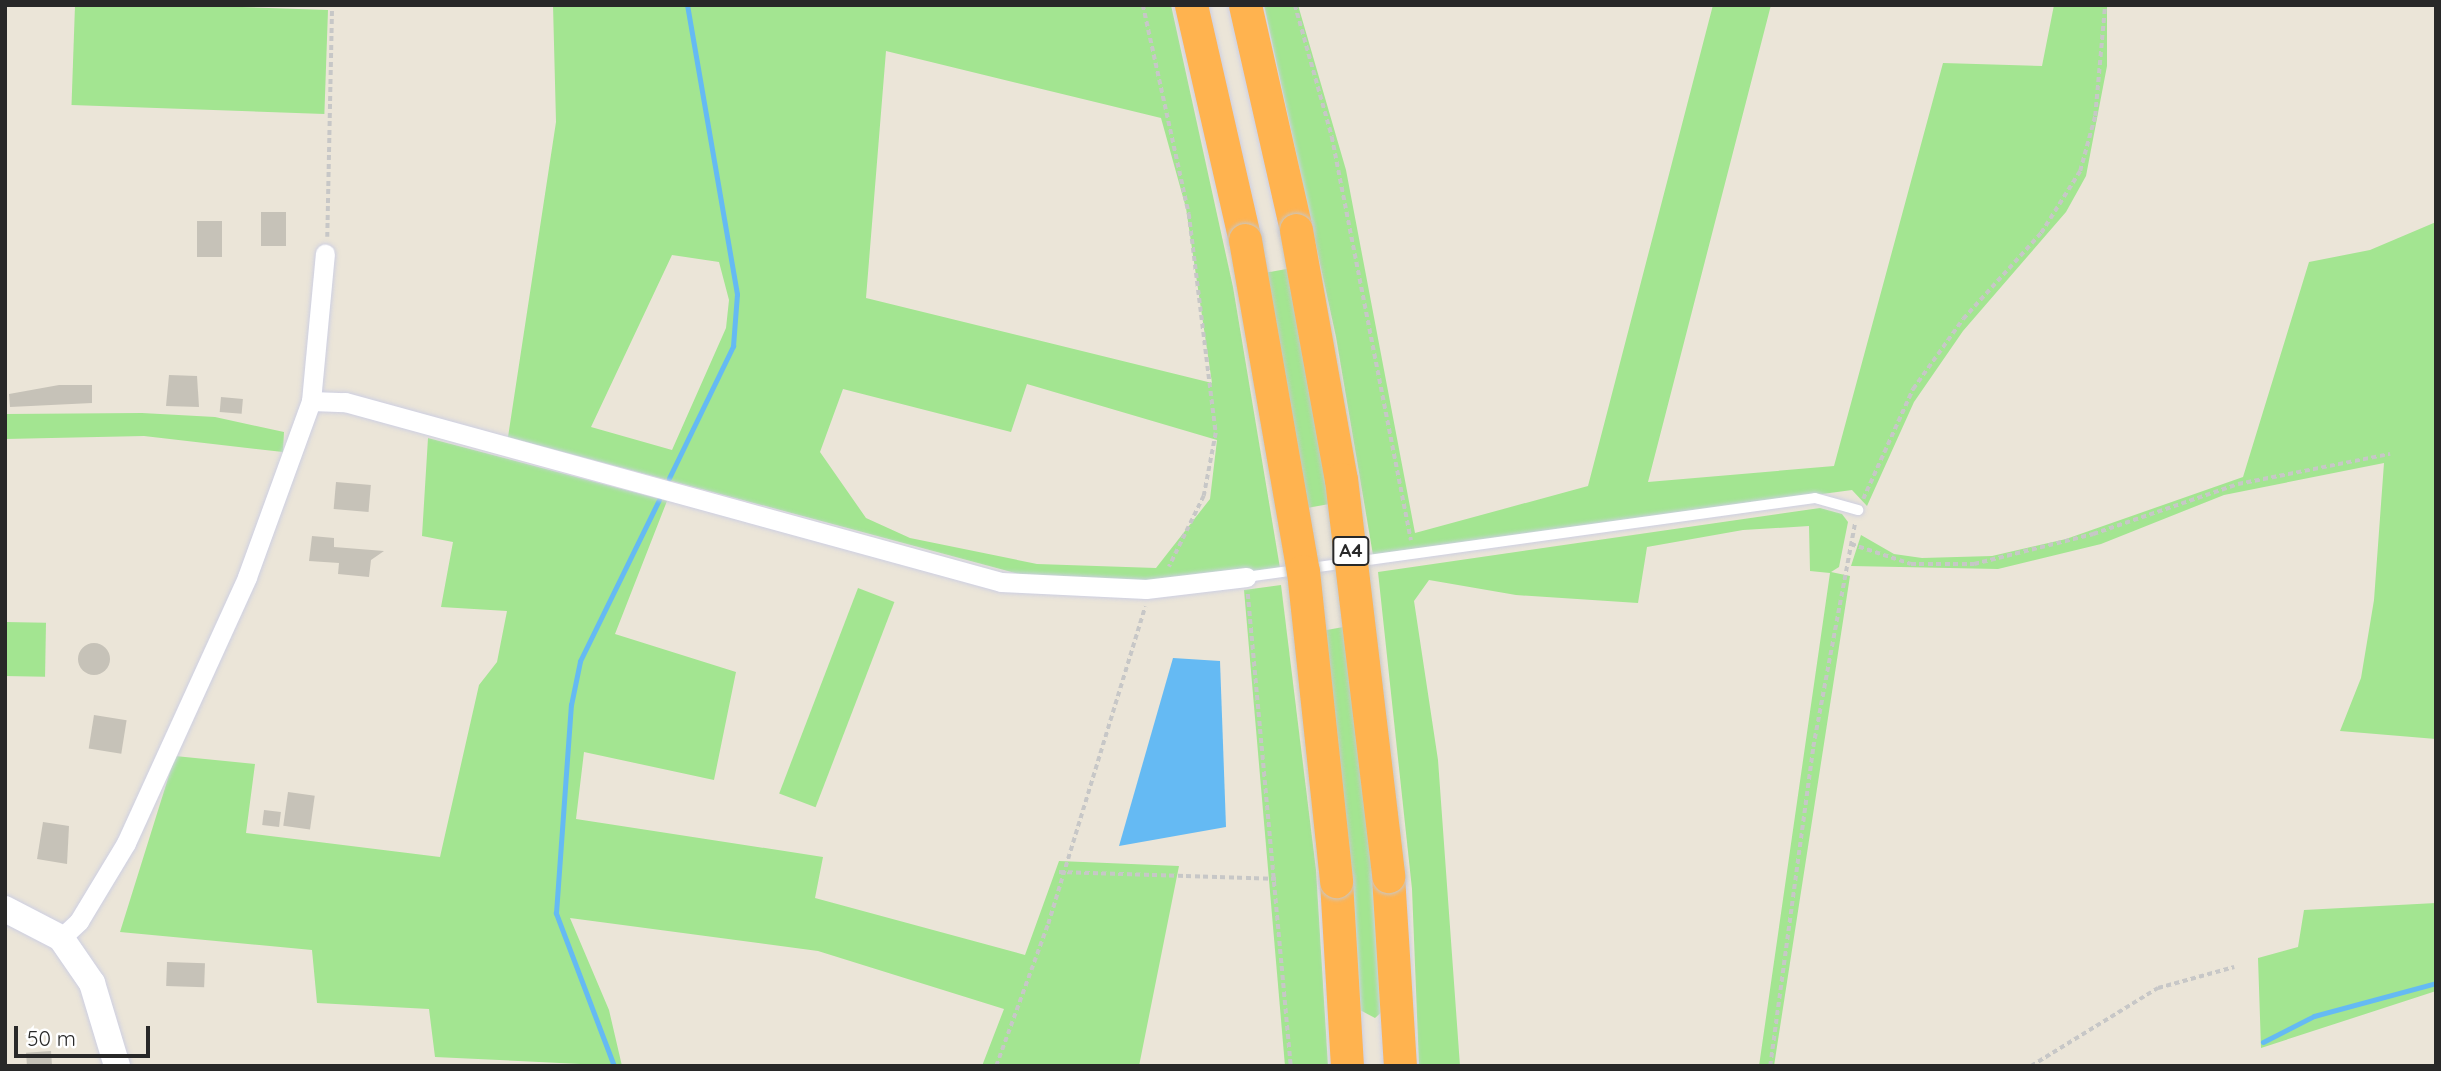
<!DOCTYPE html>
<style>
body{margin:0}
#map{position:relative;width:2441px;height:1071px;overflow:hidden;background:#ebe5d8;font-family:Quicksand,sans-serif}
div>[style]{position:absolute}
.green>*{inset:0;background:#a3e591;transform-origin:0 0}
.water>*{inset:0;background:#65baf3}
.stream>*{height:5px;margin:-2.5px;padding:0 2.5px;transform-origin:2.5px;border-radius:2.5px;background:#65baf3}
.building>*{inset:0;background:#c6c2b8;transform-origin:0 0}
.round{border-radius:50%}
.path>*{height:3.5px;margin-top:-1.75px;transform-origin:0;background:repeating-linear-gradient(90deg,#c7c7c7 0 5px,transparent 0 8.5px)}
.roads{filter:drop-shadow(0 0 2px #cdcfe2) drop-shadow(0 0 2px #cdcfe2)}
.lane>*{height:10px;margin:-5px;padding:0 5px;transform-origin:5px;border-radius:5px;background:#fff}
.street>*{height:19px;margin:-9.5px;padding:0 9.5px;transform-origin:9.5px;border-radius:9.5px;background:#fff}
.secondary>*{height:26px;margin:-13px;padding:0 13px;transform-origin:13px;border-radius:13px;background:#fff}
.highway>*{height:33px;margin:-16.5px;padding:0 16.5px;transform-origin:16.5px;border-radius:16.5px;background:#ffb34f}
.bridges{filter:drop-shadow(0 0 2px #c7c7c7) drop-shadow(0 0 2px #c7c7c7)}
.highway-bridge>*{height:33px;margin:-16.5px;padding:0 16.5px;transform-origin:16.5px;border-radius:16.5px;background:#ffb34f}
span{translate:-50% -50%;white-space:nowrap;text-align:center;line-height:1.15;-webkit-text-stroke:7px #fff;paint-order:stroke}
.shield-label span{padding:2px 5px;background:#fff;border:2px solid;border-radius:5px;-webkit-text-stroke-width:0}
.shield-label{font-size:19px;color:#282828;font-weight:700}
.frame{position:absolute;inset:0;border:7px solid #282828;pointer-events:none}
.scale{position:absolute;left:14px;top:1026px;width:136px;height:32px;box-sizing:border-box;border:4px solid #282828;border-top:0;padding-left:9px;font-size:21px;line-height:24px;white-space:nowrap;color:#282828;-webkit-text-stroke:5px #fff;paint-order:stroke}
</style>
<div id="map">
<div class="green">
<i style="clip-path:polygon(evenodd,553px 5px,1171px 5px,1233px 287px,1280px 568px,1144px 584px,1019px 574px,508px 437px,556px 122px,553px 5px,886px 51px,1161px 118px,1186px 208px,1212px 383px,866px 298px,886px 51px,553px 5px,672px 255px,719px 262px,729px 300px,726px 328px,672px 450px,591px 427px,672px 255px,553px 5px,1027px 384px,1217px 440px,1210px 499px,1156px 568px,1037px 564px,910px 538px,866px 518px,820px 452px,843px 389px,1011px 432px,1027px 384px)"></i>
<i style="clip-path:polygon(1264px 5px,1298px 5px,1346px 170px,1415px 533px,1588px 486px,1713px 5px,1771px 5px,1648px 482px,1834px 466px,1943px 63px,2042px 66px,2054px 5px,2107px 5px,2107px 66px,2086px 176px,2066px 212px,1963px 331px,1914px 402px,1867px 506px,1852px 490px,1373px 555px,1336px 337px)"></i>
<i style="left:328px;top:10px;width:104px;height:253px;rotate:92deg"></i>
<i style="clip-path:polygon(2436px 222px,2436px 739px,2340px 731px,2361px 678px,2374px 600px,2384px 463px,2224px 495px,2101px 544px,1998px 569px,1851px 566px,1861px 535px,1894px 554px,1922px 558px,1992px 556px,2066px 539px,2243px 477px,2309px 262px,2370px 250px)"></i>
<i style="left:1292px;top:268px;width:239px;height:27px;rotate:80deg"></i>
<i style="clip-path:polygon(142px 413px,215px 417px,284px 432px,283px 452px,144px 436px,5px 439px,5px 414px)"></i>
<i style="clip-path:polygon(428px 438px,667px 501px,615px 634px,736px 672px,714px 780px,584px 752px,576px 819px,823px 857px,815px 898px,1025px 955px,1059px 861px,1179px 866px,1139px 1066px,982px 1066px,1004px 1009px,818px 951px,570px 918px,609px 1010px,622px 1066px,435px 1057px,429px 1009px,317px 1003px,312px 950px,120px 932px,175px 756px,255px 764px,246px 833px,440px 857px,479px 685px,497px 662px,507px 611px,441px 607px,453px 542px,422px 536px)"></i>
<i style="clip-path:polygon(1820px 508px,1842px 514px,1848px 522px,1839px 567px,1831px 572px,1850px 576px,1774px 1066px,1759px 1066px,1830px 573px,1810px 571px,1809px 526px,1743px 530px,1647px 547px,1638px 603px,1516px 595px,1429px 580px,1414px 601px,1438px 760px,1460px 1066px,1419px 1066px,1412px 889px,1378px 572px)"></i>
<i style="clip-path:polygon(1281px 585px,1316px 870px,1328px 1066px,1285px 1066px,1244px 590px)"></i>
<i style="left:858px;top:588px;width:39px;height:220px;rotate:21deg"></i>
<i style="left:5px;top:622px;width:41px;height:54px;rotate:1deg"></i>
<i style="clip-path:polygon(1349px 626px,1385px 1009px,1375px 1018px,1358px 1009px,1321px 631px)"></i>
<i style="clip-path:polygon(2436px 903px,2436px 991px,2261px 1048px,2258px 958px,2298px 947px,2304px 910px)"></i>
</div>
<div class="water">
<i style="clip-path:polygon(1173px 658px,1220px 661px,1226px 827px,1119px 846px)"></i>
</div>
<div class="stream">
<i style="left:669px;top:478px;width:147px;rotate:-64.1deg"></i>
<i style="left:733px;top:346px;width:52px;rotate:-85.6deg"></i>
<i style="left:737px;top:294px;width:293px;rotate:-99.8deg"></i>
<i style="left:2263px;top:1042px;width:57px;rotate:-27deg"></i>
<i style="left:2314px;top:1016px;width:126px;rotate:-15.1deg"></i>
<i style="left:614px;top:1066px;width:164px;rotate:-110.8deg"></i>
<i style="left:556px;top:913px;width:209px;rotate:-85.9deg"></i>
<i style="left:571px;top:705px;width:45px;rotate:-78.4deg"></i>
<i style="left:580px;top:661px;width:179px;rotate:-63.9deg"></i>
</div>
<div class="building">
<i style="left:261px;top:212px;width:25px;height:34px"></i>
<i style="left:197px;top:221px;width:25px;height:36px"></i>
<i style="clip-path:polygon(169px 375px,197px 376px,199px 407px,166px 406px)"></i>
<i style="clip-path:polygon(59px 385px,92px 385px,92px 403px,10px 407px,9px 394px)"></i>
<i style="left:221px;top:397px;width:22px;height:15px;rotate:5deg"></i>
<i style="left:336px;top:482px;width:35px;height:27px;rotate:5deg"></i>
<i style="clip-path:polygon(312px 536px,334px 538px,334px 547px,384px 551px,371px 560px,369px 577px,338px 574px,339px 563px,309px 561px)"></i>
<i class="round" style="left:78px;top:643px;width:32px;height:32px"></i>
<i style="left:94px;top:715px;width:33px;height:34px;rotate:9deg"></i>
<i style="left:288px;top:792px;width:27px;height:34px;rotate:8deg"></i>
<i style="left:264px;top:810px;width:17px;height:15px;rotate:7deg"></i>
<i style="clip-path:polygon(43px 822px,69px 826px,67px 864px,37px 859px)"></i>
<i style="left:167px;top:962px;width:38px;height:24px;rotate:2deg"></i>
<i style="left:51px;top:1051px;width:15px;height:25px;rotate:86deg"></i>
</div>
<div class="path">
<i style="left:1143px;top:5px;width:214px;rotate:77.6deg"></i>
<i style="left:1189px;top:214px;width:221px;rotate:83deg"></i>
<i style="left:1216px;top:433px;width:64px;rotate:100.8deg"></i>
<i style="left:1204px;top:496px;width:79px;rotate:116.2deg"></i>
<i style="left:1295px;top:5px;width:137px;rotate:74.3deg"></i>
<i style="left:1332px;top:137px;width:411px;rotate:78.9deg"></i>
<i style="left:327px;top:237px;width:232px;rotate:-88.8deg"></i>
<i style="left:1863px;top:499px;width:121px;rotate:-65.6deg"></i>
<i style="left:1913px;top:389px;width:86px;rotate:-54.5deg"></i>
<i style="left:1963px;top:319px;width:116px;rotate:-47.8deg"></i>
<i style="left:2041px;top:233px;width:73px;rotate:-57.8deg"></i>
<i style="left:2080px;top:171px;width:57px;rotate:-74.7deg"></i>
<i style="left:2095px;top:116px;width:111px;rotate:-84.9deg"></i>
<i style="left:1851px;top:544px;width:63px;rotate:18.4deg"></i>
<i style="left:1911px;top:564px;width:63px"></i>
<i style="left:1974px;top:564px;width:123px;rotate:-14.1deg"></i>
<i style="left:2093px;top:534px;width:153px;rotate:-19deg"></i>
<i style="left:2238px;top:484px;width:155px;rotate:-11.2deg"></i>
<i style="left:1248px;top:594px;width:474px;rotate:84.8deg"></i>
<i style="left:1059px;top:872px;width:218px;rotate:1.8deg"></i>
<i style="left:996px;top:1066px;width:151px;rotate:-69.9deg"></i>
<i style="left:1048px;top:924px;width:332px;rotate:-73deg"></i>
<i style="left:1770px;top:1066px;width:322px;rotate:-82.3deg"></i>
<i style="left:1813px;top:747px;width:228px;rotate:-79.4deg"></i>
<i style="left:2031px;top:1066px;width:149px;rotate:-31.6deg"></i>
<i style="left:2158px;top:988px;width:79px;rotate:-15.4deg"></i>
</div>
<div class="roads">
<div class="lane">
<i style="left:1246px;top:577px;width:574px;rotate:-7.9deg"></i>
<i style="left:1815px;top:498px;width:45px;rotate:15.6deg"></i>
</div>
<div class="street">
<i style="left:311px;top:401px;width:148px;rotate:-84.6deg"></i>
<i style="left:61px;top:938px;width:25px;rotate:-43deg"></i>
<i style="left:79px;top:921px;width:91px;rotate:-58.9deg"></i>
<i style="left:126px;top:843px;width:292px;rotate:-65.5deg"></i>
<i style="left:247px;top:577px;width:187px;rotate:-70deg"></i>
<i style="left:311px;top:401px;width:34px;rotate:2deg"></i>
<i style="left:345px;top:402px;width:680px;rotate:15.34deg"></i>
<i style="left:1001px;top:582px;width:145px;rotate:2.8deg"></i>
<i style="left:1146px;top:589px;width:101px;rotate:-6.8deg"></i>
</div>
<div class="secondary">
<i style="left:5px;top:909px;width:63px;rotate:27.4deg"></i>
<i style="left:61px;top:938px;width:55px;rotate:55.4deg"></i>
<i style="left:92px;top:983px;width:87px;rotate:73.2deg"></i>
</div>
<div class="highway">
<i style="left:1191px;top:5px;width:241px;rotate:77.1deg"></i>
<i style="left:1245px;top:5px;width:231px;rotate:77.2deg"></i>
<i style="left:1388px;top:876px;width:190px;rotate:86.4deg"></i>
<i style="left:1336px;top:881px;width:185px;rotate:86.6deg"></i>
</div>
</div>
<div class="bridges">
<div class="highway-bridge">
<i style="left:1296px;top:230px;width:253px;rotate:79.8deg"></i>
<i style="left:1341px;top:479px;width:400px;rotate:83.2deg"></i>
<i style="left:1245px;top:240px;width:336px;rotate:80.1deg"></i>
<i style="left:1303px;top:571px;width:312px;rotate:83.9deg"></i>
</div>
</div>
<div class="shield-label">
<span style="left:1351px;top:551px">A4</span>
</div>
<div class="frame"></div>
<div class="scale">50 m</div>
</div>
